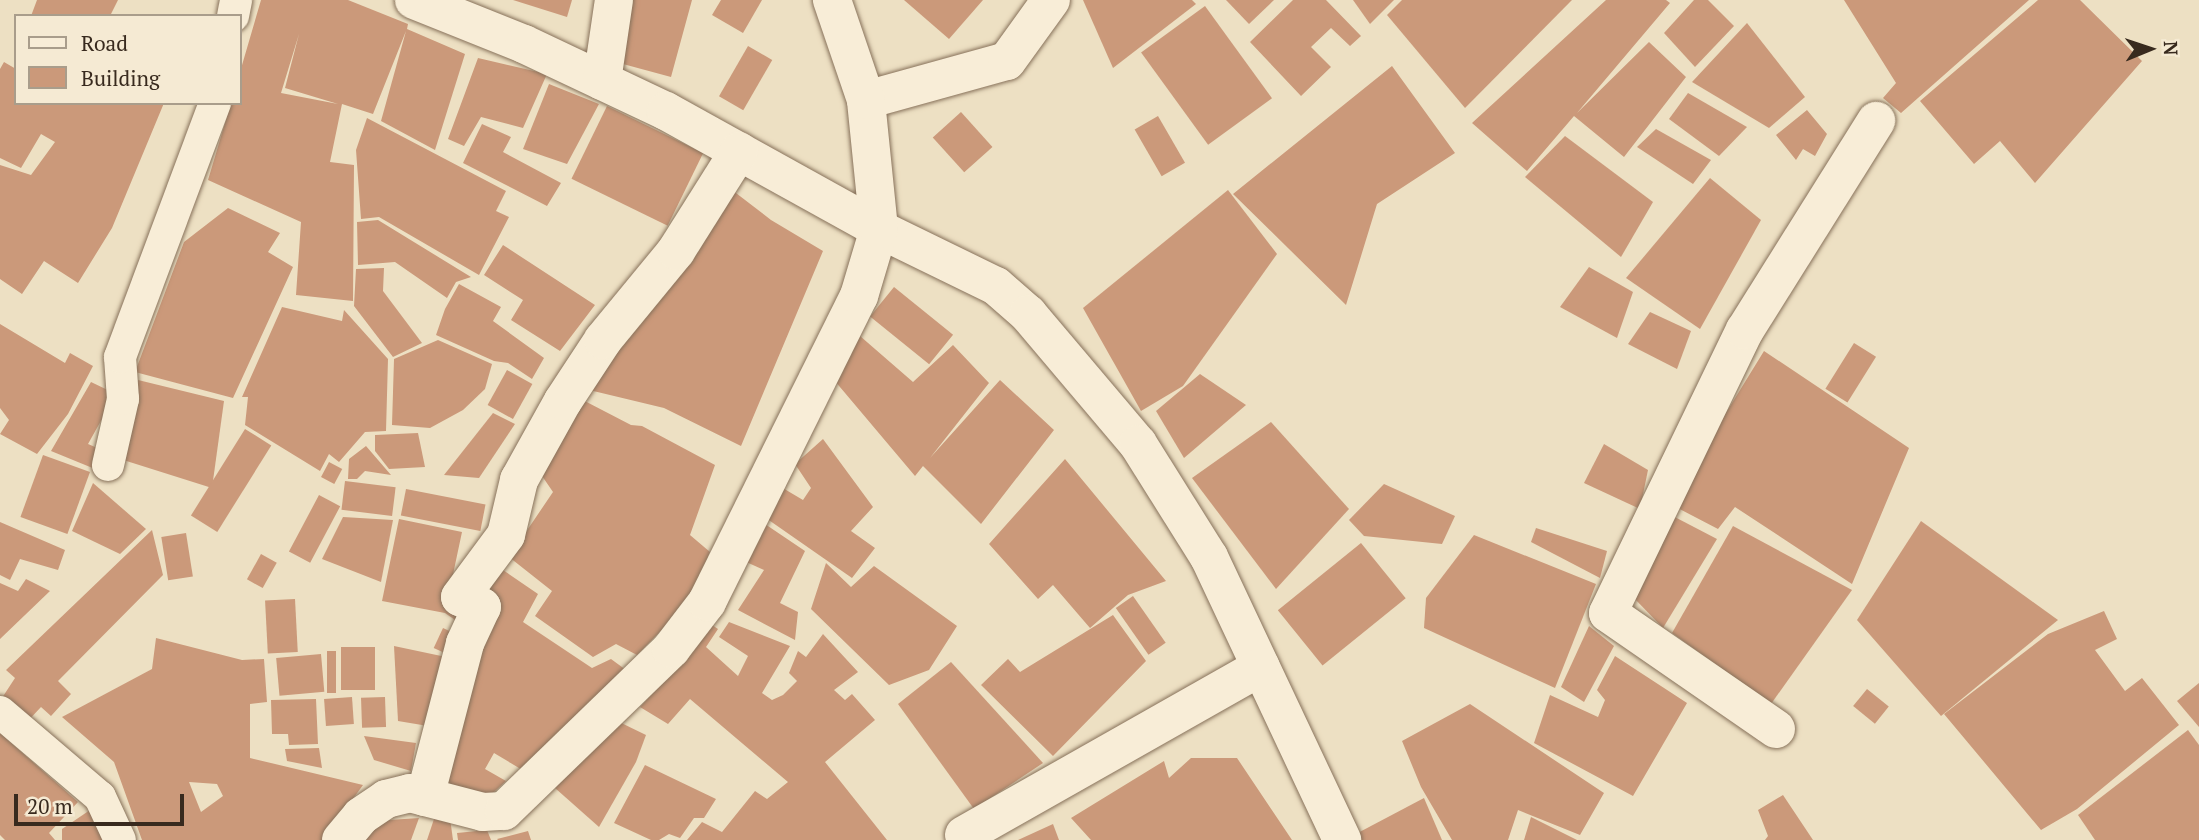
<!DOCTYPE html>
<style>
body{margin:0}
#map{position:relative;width:2199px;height:840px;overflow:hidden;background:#ede0c3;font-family:"PT Serif",serif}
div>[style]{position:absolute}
.building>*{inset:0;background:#cb997a;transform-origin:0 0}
.roads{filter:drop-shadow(0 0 2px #87715a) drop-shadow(0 0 2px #87715a)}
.lane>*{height:32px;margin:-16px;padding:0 16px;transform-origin:16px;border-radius:16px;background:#f8edd7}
.street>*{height:38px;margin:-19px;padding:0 19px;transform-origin:19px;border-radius:19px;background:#f8edd7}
span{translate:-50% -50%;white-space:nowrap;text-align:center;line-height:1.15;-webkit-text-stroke:5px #f5ead3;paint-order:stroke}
.legend{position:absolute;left:14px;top:14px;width:228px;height:91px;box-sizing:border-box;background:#f5ead3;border:2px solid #a99d8b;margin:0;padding:9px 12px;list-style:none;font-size:21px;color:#382a1e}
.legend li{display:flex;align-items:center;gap:14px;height:35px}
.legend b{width:35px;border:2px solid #a99d8b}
.north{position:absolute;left:2115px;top:14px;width:70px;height:70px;-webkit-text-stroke:5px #f5ead3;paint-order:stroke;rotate:88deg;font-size:19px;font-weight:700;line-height:28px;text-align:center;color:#382a1e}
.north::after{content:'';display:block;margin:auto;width:24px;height:32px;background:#382a1e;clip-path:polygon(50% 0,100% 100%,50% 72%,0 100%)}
.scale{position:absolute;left:14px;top:794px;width:170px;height:32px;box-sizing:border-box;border:4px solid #382a1e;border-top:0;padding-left:9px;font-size:21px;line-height:24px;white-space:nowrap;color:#382a1e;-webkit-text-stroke:5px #f5ead3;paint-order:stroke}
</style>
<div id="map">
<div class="building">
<i style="clip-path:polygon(37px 0,118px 0,110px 16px,31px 16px)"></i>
<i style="clip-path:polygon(evenodd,261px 0,348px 0,408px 24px,407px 29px,465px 54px,435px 150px,381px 121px,406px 31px,373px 114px,342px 104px,330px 162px,354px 165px,353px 301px,296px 295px,301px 222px,208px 180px,231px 103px,240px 103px,240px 72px,261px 0,299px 34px,285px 88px,338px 104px,281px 93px,299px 34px)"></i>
<i style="clip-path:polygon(513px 0,572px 0,567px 17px)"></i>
<i style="clip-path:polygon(630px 0,692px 0,671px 77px,623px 64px)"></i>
<i style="clip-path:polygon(721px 0,762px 0,743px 33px,712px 15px)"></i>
<i style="clip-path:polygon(904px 0,983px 0,949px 39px)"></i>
<i style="clip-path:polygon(1083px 0,1192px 0,1196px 4px,1113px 68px)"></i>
<i style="clip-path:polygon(1226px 0,1274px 0,1249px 24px)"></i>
<i style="clip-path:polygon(1293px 0,1326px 0,1361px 36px,1350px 46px,1331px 28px,1311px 47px,1331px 67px,1301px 96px,1250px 42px)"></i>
<i style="clip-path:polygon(1353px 0,1394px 0,1370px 24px)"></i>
<i style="clip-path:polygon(1402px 0,1572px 0,1465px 108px,1387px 15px)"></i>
<i style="clip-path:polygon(1606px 0,1666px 0,1670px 3px,1577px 113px,1649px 42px,1686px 77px,1624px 157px,1574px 116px,1527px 171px,1472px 123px)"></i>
<i style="clip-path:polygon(1694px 0,1708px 0,1734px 26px,1695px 67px,1664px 33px)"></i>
<i style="clip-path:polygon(1844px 0,2029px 0,1901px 113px,1883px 98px,1896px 83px)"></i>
<i style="clip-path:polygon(2038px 0,2080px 0,2142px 61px,2035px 183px,2000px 141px,1974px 164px,1920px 101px)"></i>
<i style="left:1205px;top:6px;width:114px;height:79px;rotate:54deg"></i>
<i style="clip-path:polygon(1747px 23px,1805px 97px,1769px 128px,1692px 82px)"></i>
<i style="left:748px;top:46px;width:28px;height:58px;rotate:30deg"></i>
<i style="clip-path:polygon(478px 58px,547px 74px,523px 128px,481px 117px,464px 146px,448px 139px)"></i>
<i style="clip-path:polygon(4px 62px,16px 69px,16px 103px,164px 103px,112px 228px,78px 283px,44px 261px,22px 294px,0 279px,0 165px,31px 175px,55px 142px,41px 134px,21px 168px,0 158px,0 69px)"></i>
<i style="clip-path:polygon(1392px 66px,1455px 153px,1377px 204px,1346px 305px,1233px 194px)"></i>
<i style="clip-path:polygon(549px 84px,599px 104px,567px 164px,523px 149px)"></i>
<i style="clip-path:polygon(1688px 93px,1747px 127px,1719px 156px,1669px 119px)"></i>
<i style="left:607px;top:106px;width:107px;height:81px;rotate:26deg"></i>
<i style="clip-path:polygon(1807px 110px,1827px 134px,1815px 156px,1803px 149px,1796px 160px,1776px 135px)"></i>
<i style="left:961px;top:112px;width:47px;height:38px;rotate:48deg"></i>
<i style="left:1158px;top:116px;width:54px;height:27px;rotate:60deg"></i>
<i style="clip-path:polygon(367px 118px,506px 191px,496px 211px,509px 217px,479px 275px,379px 217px,361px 219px,356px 150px)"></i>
<i style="clip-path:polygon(482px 124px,511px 137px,503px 152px,561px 183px,547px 206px,463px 163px)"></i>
<i style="clip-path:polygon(1656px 129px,1711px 160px,1693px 184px,1637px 147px)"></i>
<i style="clip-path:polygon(1565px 136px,1653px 202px,1621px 257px,1525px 177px)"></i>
<i style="clip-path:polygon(1710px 178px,1761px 220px,1700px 329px,1626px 278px)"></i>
<i style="clip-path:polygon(732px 190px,771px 220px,823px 251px,741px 446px,664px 408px,585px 389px)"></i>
<i style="clip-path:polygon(1228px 190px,1277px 254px,1183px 386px,1141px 411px,1083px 308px)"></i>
<i style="clip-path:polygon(228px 208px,280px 233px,268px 252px,293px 267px,233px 398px,135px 372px,184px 242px)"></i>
<i style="clip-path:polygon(378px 220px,471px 277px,456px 282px,447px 298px,395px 262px,358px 265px,357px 222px)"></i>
<i style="clip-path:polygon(503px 245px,595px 305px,560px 351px,511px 320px,523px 300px,484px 275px)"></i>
<i style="clip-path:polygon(1589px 267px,1633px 292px,1617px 338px,1560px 307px)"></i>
<i style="clip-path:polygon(384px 268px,383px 291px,422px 343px,393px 357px,354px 306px,356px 269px)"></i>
<i style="clip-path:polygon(459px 284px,501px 307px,493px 321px,544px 358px,532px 379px,508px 363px,494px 361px,436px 335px,445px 309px)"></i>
<i style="left:894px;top:287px;width:76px;height:38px;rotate:39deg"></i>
<i style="clip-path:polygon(282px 307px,342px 321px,344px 310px,388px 359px,386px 431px,365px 432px,339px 462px,329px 454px,320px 471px,245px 425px,248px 397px,242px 397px)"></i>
<i style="clip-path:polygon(1650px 312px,1691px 331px,1677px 369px,1628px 344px)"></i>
<i style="clip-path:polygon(0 324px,65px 363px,70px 353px,93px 366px,68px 414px,37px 454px,0 434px,9px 420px,0 408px)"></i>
<i style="clip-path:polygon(860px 336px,913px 382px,953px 345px,989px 383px,930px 458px,1000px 380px,1054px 430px,981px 524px,923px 466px,915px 476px,829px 374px)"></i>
<i style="clip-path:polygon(438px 340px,492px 364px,485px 389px,463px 410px,430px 428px,392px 425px,394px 359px)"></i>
<i style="left:1854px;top:343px;width:26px;height:54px;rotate:32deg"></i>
<i style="clip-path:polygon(1764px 351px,1909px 448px,1852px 584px,1735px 507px,1718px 529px,1670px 504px)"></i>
<i style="left:507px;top:370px;width:29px;height:40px;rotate:29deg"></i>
<i style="clip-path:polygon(1200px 374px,1246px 405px,1184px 458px,1156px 411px)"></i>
<i style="clip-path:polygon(138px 380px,224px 401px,212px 488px,117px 458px)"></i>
<i style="clip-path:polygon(91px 382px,116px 394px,88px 444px,102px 450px,95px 469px,51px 451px)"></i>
<i style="clip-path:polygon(577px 397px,631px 425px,642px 426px,715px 465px,690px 535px,710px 552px,690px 601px,637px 655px,616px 644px,593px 657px,535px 616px,552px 591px,509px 557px,553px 492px,540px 473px)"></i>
<i style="clip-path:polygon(493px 413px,515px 424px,479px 478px,444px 475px)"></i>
<i style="clip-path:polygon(1271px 422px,1349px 509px,1276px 589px,1192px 478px)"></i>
<i style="left:245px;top:429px;width:31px;height:102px;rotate:32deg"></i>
<i style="clip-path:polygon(418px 433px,425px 467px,389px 469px,375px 451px,375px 435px)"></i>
<i style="clip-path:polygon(823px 439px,873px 507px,851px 531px,875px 548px,852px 578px,763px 516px,781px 487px,803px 500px,811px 488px,795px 464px)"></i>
<i style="clip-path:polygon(1604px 444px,1648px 470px,1640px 509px,1584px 483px)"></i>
<i style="clip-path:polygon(366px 446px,391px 475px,365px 471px,357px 479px,348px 479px,349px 459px)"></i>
<i style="left:43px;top:455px;width:50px;height:66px;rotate:20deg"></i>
<i style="clip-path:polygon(1065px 459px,1166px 581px,1128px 595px,1090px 628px,1053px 585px,1038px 599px,989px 544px)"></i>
<i style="left:329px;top:462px;width:15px;height:17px;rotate:28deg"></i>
<i style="left:345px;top:481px;width:51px;height:29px;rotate:7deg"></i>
<i style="clip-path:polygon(93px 483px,146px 529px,120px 554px,72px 531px)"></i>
<i style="clip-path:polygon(1384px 484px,1455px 516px,1442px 544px,1364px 536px,1349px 520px)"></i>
<i style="left:406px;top:489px;width:81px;height:27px;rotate:11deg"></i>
<i style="left:319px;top:495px;width:24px;height:64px;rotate:28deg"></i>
<i style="clip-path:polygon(1669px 514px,1717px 539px,1663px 628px,1632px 596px)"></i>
<i style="clip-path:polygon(343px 517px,393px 520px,381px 582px,322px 559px)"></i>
<i style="clip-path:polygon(399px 519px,462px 532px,448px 598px,464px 626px,445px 613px,382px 601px)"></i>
<i style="clip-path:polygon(1921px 521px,2058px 620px,1941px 716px,1857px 620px)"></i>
<i style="clip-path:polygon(0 522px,65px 550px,58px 570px,20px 559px,10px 580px,0 575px)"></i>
<i style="clip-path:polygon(762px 522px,805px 551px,780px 603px,798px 612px,795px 640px,738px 610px,764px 570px,744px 561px)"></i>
<i style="clip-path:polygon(1733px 526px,1852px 590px,1771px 704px,1672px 633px)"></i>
<i style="clip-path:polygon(1536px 528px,1607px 551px,1600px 578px,1531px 542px)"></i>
<i style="clip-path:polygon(152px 530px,163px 575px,58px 681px,71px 694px,51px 716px,41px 707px,25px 724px,0 701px,15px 678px,6px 670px)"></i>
<i style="left:186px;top:533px;width:44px;height:25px;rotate:81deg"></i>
<i style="clip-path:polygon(1474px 535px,1596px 584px,1555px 688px,1424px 628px,1426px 598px)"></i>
<i style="left:1361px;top:543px;width:71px;height:107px;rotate:51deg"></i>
<i style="left:261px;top:554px;width:18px;height:29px;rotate:29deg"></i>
<i style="clip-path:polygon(826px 563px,851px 587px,874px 566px,957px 626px,929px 670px,889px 685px,811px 609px)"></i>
<i style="clip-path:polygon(500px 568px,538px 594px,523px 622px,592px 668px,611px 659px,626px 670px,524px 771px,494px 753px,485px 769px,506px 781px,485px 800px,438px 785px,480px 630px,501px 605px,481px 589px)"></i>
<i style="clip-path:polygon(26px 579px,50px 591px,0 639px,0 583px,18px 591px)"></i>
<i style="left:1133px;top:596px;width:57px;height:21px;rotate:55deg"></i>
<i style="left:295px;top:599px;width:53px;height:30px;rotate:87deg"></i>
<i style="clip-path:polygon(2104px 611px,2117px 639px,2095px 650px,2125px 691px,2142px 678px,2179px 725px,2077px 809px,2041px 830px,1944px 714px,2048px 634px)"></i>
<i style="clip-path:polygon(1113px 615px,1146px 661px,1053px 756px,981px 685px,1008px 659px,1020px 672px)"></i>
<i style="clip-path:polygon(703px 619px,718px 629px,706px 647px,738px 676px,748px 656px,719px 637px,729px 622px,790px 646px,762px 693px,772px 700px,783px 695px,797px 681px,789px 673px,798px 651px,806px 657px,823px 634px,858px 672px,834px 690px,845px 700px,852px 694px,875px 720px,825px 762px,887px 840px,687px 840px,702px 822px,722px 832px,755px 791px,767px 799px,788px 782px,690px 699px,668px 724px,640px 707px,685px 658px)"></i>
<i style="clip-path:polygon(1589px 626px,1614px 646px,1584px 702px,1561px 687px)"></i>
<i style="left:443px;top:628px;width:17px;height:22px;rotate:25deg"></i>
<i style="clip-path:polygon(evenodd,156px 638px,242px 660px,264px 659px,267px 702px,250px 704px,250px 758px,363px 785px,323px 840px,142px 840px,114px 762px,62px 717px,152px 669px,156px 638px,189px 782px,217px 784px,223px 796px,201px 812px,189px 782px)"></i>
<i style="clip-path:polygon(394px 646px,446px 657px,428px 726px,398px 721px)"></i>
<i style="left:341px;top:647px;width:34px;height:43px"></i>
<i style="left:327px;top:651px;width:9px;height:42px"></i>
<i style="left:321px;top:654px;width:38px;height:45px;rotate:85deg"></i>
<i style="clip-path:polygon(1615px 656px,1687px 703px,1633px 796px,1534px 743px,1550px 695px,1598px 717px,1605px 700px,1597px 690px)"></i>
<i style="clip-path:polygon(951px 662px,1043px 763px,974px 809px,898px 704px)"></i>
<i style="clip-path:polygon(2199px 683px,2199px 727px,2177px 701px)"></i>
<i style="left:1867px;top:689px;width:28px;height:22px;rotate:39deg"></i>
<i style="left:352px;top:697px;width:27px;height:28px;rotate:86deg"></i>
<i style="left:385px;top:697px;width:30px;height:24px;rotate:88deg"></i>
<i style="clip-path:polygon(316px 699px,318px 744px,289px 745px,288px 734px,272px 734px,271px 700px)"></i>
<i style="clip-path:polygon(1470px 704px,1604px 793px,1580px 835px,1518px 810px,1508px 840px,1452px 840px,1421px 787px,1402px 741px)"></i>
<i style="clip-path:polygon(611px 718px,646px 735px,636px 762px,599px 827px,555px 788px)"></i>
<i style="clip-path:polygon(2188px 730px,2199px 745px,2199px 840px,2095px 840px,2078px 815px)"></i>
<i style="clip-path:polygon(0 733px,78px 802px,49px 833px,55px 840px,5px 840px,0 835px)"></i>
<i style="clip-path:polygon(364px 736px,416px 743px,411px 771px,374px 760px)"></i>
<i style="clip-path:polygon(319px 748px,322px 768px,287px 761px,285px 749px)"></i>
<i style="clip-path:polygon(1191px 758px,1237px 758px,1292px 840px,1091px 840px,1071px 818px,1164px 761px,1169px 778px)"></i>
<i style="clip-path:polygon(645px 765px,716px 799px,704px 818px,694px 818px,680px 838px,669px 834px,659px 840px,651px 840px,614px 823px)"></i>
<i style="clip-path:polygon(1783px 795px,1813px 840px,1765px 840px,1768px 836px,1758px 810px)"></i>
<i style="clip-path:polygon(1424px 798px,1442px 840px,1354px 840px,1352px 836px)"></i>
<i style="clip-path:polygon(93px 808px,107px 840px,62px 840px,62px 829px)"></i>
<i style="clip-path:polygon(437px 810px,449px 811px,453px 840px,427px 840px)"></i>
<i style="clip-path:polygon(1531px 817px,1577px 840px,1524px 840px)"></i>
<i style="clip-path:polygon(419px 818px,411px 840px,357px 840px,375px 821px)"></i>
<i style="clip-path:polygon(1053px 824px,1059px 840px,1018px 840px)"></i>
<i style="clip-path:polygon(487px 830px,491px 840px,458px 840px,457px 833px)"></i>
<i style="clip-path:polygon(528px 831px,531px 840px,498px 840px,497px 839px)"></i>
</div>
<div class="roads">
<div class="lane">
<i style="left:233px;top:16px;width:16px;rotate:-79deg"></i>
<i style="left:108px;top:465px;width:68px;rotate:-77.2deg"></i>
<i style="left:123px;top:399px;width:42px;rotate:-94.1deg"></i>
<i style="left:120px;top:357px;width:271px;rotate:-69.5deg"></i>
<i style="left:0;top:712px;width:131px;rotate:40.4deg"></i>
<i style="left:100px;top:797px;width:47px;rotate:65.1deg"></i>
</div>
<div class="street">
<i style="left:414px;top:0;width:118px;rotate:21.8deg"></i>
<i style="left:524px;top:44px;width:157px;rotate:25.3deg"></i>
<i style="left:666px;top:111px;width:244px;rotate:29deg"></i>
<i style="left:879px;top:229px;width:130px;rotate:26deg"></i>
<i style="left:996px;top:286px;width:43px;rotate:41.2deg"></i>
<i style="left:1028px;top:314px;width:170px;rotate:49.8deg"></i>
<i style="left:1138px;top:444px;width:133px;rotate:57.9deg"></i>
<i style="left:1209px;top:557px;width:313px;rotate:64.8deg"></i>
<i style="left:602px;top:81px;width:82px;rotate:-81.6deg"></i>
<i style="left:866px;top:100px;width:146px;rotate:-15.5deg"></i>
<i style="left:1007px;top:61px;width:75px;rotate:-54.2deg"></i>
<i style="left:1776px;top:729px;width:204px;rotate:-145.4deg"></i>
<i style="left:1608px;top:613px;width:314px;rotate:-64.2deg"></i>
<i style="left:1745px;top:330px;width:247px;rotate:-57.9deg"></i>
<i style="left:425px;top:797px;width:159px;rotate:-75.4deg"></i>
<i style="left:465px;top:643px;width:40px;rotate:-65deg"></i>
<i style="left:482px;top:607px;width:24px;rotate:-156deg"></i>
<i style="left:460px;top:597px;width:77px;rotate:-53.4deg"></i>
<i style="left:506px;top:535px;width:57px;rotate:-76.7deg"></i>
<i style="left:519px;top:480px;width:90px;rotate:-60.9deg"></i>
<i style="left:563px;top:401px;width:73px;rotate:-56.7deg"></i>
<i style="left:603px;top:340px;width:115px;rotate:-50.6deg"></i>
<i style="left:676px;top:251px;width:118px;rotate:-57.8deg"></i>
<i style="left:964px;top:835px;width:341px;rotate:-29.5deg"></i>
<i style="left:341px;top:840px;width:31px;rotate:-50deg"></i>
<i style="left:361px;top:816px;width:30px;rotate:-34deg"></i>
<i style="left:386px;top:799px;width:25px;rotate:-14deg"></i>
<i style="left:410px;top:793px;width:75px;rotate:14.6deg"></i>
<i style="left:483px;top:812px;width:21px;rotate:-3deg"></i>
<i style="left:504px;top:811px;width:233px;rotate:-44.1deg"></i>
<i style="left:671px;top:649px;width:59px;rotate:-52.5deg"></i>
<i style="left:707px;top:602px;width:342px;rotate:-63.6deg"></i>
<i style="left:859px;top:296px;width:70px;rotate:-73.4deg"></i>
<i style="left:879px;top:229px;width:130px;rotate:-95.8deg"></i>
<i style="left:866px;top:100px;width:106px;rotate:-108.8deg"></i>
</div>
</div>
<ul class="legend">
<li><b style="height:9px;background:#f8edd7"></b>Road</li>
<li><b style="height:19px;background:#cb997a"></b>Building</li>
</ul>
<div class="north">N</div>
<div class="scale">20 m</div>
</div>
